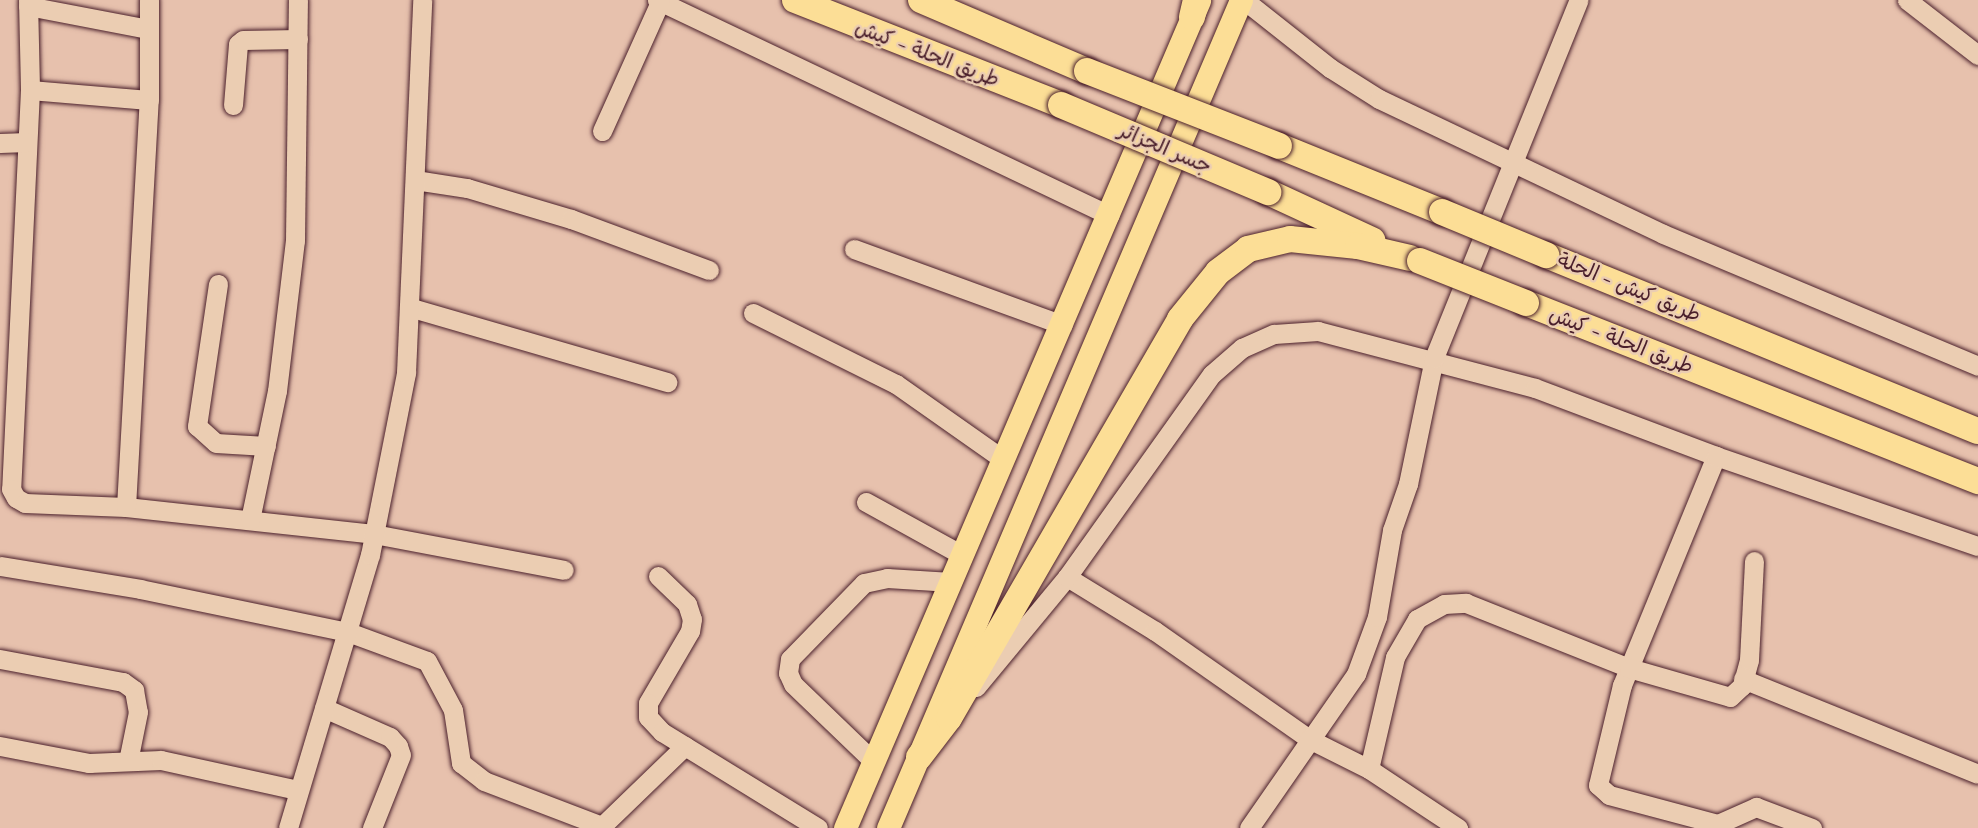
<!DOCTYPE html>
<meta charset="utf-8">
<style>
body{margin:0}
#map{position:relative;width:1978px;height:828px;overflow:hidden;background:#e7c1ad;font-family:Mynerve,"Playpen Sans Arabic",sans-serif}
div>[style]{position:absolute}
.roads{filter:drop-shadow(0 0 2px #4a1f2b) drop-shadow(0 0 2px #4a1f2b)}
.minor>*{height:19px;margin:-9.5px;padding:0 9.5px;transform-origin:9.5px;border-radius:9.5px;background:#ebcdb2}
.major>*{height:23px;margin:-11.5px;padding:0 11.5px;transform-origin:11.5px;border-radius:11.5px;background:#fcde96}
.highway>*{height:26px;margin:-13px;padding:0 13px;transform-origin:13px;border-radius:13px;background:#fcde96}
.bridges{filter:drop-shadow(0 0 2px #4a1f2b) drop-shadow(0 0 2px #4a1f2b)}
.highway-bridge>*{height:26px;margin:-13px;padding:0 13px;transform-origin:13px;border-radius:13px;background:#fcde96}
span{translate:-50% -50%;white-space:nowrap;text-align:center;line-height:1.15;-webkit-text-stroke:5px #ebcdb2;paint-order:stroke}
.street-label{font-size:21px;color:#4a1f2b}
</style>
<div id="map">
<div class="roads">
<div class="minor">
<i style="left:28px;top:0;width:90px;rotate:88.7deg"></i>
<i style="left:30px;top:90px;width:399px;rotate:92.7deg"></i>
<i style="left:11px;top:489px;width:10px;rotate:61deg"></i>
<i style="left:16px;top:498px;width:10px;rotate:29deg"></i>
<i style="left:25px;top:503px;width:101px;rotate:2.3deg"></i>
<i style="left:126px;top:507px;width:249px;rotate:6.2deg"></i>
<i style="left:374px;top:534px;width:193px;rotate:10.7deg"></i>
<i style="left:657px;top:0;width:501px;rotate:25.44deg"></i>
<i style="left:1244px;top:0;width:110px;rotate:38.3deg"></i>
<i style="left:1330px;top:68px;width:58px;rotate:32.3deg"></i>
<i style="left:1379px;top:99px;width:314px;rotate:25.4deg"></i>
<i style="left:1663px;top:234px;width:342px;rotate:22.7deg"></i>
<i style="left:1907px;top:0;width:90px;rotate:37.8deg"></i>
<i style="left:28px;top:6px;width:123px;rotate:10.8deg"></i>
<i style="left:30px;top:90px;width:119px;rotate:4.8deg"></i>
<i style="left:233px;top:105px;width:61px;rotate:-85.3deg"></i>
<i style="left:238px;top:44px;width:6px;rotate:-39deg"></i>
<i style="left:243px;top:40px;width:55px;rotate:-1deg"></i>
<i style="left:602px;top:131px;width:141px;rotate:-65.8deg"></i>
<i style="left:0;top:143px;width:27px;rotate:-2deg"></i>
<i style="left:415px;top:180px;width:53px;rotate:8.7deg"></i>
<i style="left:467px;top:188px;width:109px;rotate:16.6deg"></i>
<i style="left:571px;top:219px;width:147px;rotate:20.3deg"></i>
<i style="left:854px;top:249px;width:222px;rotate:20deg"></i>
<i style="left:218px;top:284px;width:144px;rotate:98.4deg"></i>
<i style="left:197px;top:426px;width:25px;rotate:42deg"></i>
<i style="left:216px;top:443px;width:50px;rotate:3.4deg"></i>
<i style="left:412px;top:308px;width:266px;rotate:16.2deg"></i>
<i style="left:753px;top:313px;width:160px;rotate:26.4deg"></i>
<i style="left:896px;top:384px;width:132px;rotate:35.1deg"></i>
<i style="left:1716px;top:456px;width:248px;rotate:112.3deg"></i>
<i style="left:1622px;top:685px;width:103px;rotate:103.5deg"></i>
<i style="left:1598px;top:785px;width:15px;rotate:42deg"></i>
<i style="left:1609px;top:795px;width:113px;rotate:14.9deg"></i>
<i style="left:1718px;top:824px;width:42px;rotate:-24.1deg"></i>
<i style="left:1756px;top:807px;width:60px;rotate:20.6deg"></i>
<i style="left:866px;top:502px;width:110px;rotate:28.9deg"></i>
<i style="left:126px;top:507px;width:408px;rotate:-86.8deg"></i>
<i style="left:149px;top:100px;width:100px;rotate:-90deg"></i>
<i style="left:250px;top:520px;width:132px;rotate:-78.2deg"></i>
<i style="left:277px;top:391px;width:151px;rotate:-83.2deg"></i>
<i style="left:295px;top:241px;width:241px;rotate:-89.3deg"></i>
<i style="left:0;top:566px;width:142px;rotate:9.3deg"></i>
<i style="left:140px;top:589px;width:212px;rotate:11.7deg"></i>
<i style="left:348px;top:632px;width:84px;rotate:20.2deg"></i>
<i style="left:427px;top:661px;width:55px;rotate:62deg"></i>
<i style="left:453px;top:710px;width:54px;rotate:81.4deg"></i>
<i style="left:461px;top:763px;width:29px;rotate:38deg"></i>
<i style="left:484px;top:781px;width:126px;rotate:20.9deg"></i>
<i style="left:658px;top:576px;width:40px;rotate:44deg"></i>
<i style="left:687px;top:604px;width:16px;rotate:72deg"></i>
<i style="left:692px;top:619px;width:12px;rotate:99deg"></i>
<i style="left:690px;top:631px;width:83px;rotate:120.3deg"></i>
<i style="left:648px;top:703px;width:14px;rotate:90deg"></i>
<i style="left:648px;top:717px;width:21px;rotate:47deg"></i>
<i style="left:662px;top:732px;width:183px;rotate:31.6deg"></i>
<i style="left:1067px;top:577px;width:103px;rotate:31.5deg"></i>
<i style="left:1155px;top:631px;width:188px;rotate:35deg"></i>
<i style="left:1309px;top:739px;width:67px;rotate:26.6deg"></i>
<i style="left:1369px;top:769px;width:107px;rotate:33.5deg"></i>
<i style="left:0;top:659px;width:125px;rotate:10.6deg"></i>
<i style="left:123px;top:682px;width:14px;rotate:36deg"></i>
<i style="left:134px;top:690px;width:22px;rotate:80deg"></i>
<i style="left:138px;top:712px;width:50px;rotate:101.5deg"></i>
<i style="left:1743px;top:679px;width:253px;rotate:22deg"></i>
<i style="left:976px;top:687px;width:143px;rotate:-50.4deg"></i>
<i style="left:1067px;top:577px;width:249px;rotate:-54.5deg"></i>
<i style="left:1212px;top:374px;width:40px;rotate:-41deg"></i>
<i style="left:1242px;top:348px;width:35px;rotate:-24deg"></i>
<i style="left:1274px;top:334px;width:44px;rotate:-3.9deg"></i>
<i style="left:1318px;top:331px;width:224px;rotate:14.7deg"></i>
<i style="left:1535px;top:388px;width:193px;rotate:20.6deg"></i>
<i style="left:1716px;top:456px;width:277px;rotate:19deg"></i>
<i style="left:324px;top:708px;width:72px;rotate:23.7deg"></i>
<i style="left:390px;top:737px;width:12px;rotate:48deg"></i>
<i style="left:398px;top:746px;width:9px;rotate:72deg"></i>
<i style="left:401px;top:755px;width:79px;rotate:111.7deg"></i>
<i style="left:0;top:746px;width:91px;rotate:10.8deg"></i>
<i style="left:89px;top:763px;width:72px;rotate:-2.4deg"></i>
<i style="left:161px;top:760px;width:139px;rotate:12.4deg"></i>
<i style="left:874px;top:762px;width:112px;rotate:-136.1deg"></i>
<i style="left:793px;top:684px;width:12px;rotate:-114deg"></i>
<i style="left:788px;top:673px;width:14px;rotate:-82deg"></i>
<i style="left:790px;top:659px;width:106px;rotate:-45.8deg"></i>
<i style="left:864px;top:583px;width:24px;rotate:-12deg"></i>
<i style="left:887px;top:578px;width:64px;rotate:3.6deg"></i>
<i style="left:1369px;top:769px;width:115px;rotate:-76.9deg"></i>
<i style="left:1395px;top:657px;width:44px;rotate:-59.9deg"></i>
<i style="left:1417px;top:619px;width:31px;rotate:-29deg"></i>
<i style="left:1444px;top:604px;width:22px;rotate:-3deg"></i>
<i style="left:1466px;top:603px;width:175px;rotate:21.7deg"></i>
<i style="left:1629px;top:668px;width:105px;rotate:16deg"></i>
<i style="left:1730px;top:697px;width:16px;rotate:-43deg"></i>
<i style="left:1742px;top:686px;width:27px;rotate:-75deg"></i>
<i style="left:1749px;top:660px;width:99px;rotate:-87.1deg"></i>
<i style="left:288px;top:828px;width:285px;rotate:-73.3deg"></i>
<i style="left:370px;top:555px;width:186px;rotate:-78.8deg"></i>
<i style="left:406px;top:373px;width:373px;rotate:-87.5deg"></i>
<i style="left:600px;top:828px;width:118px;rotate:-44deg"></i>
<i style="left:1249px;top:828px;width:188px;rotate:-55.2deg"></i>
<i style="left:1356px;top:674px;width:61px;rotate:-69.8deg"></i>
<i style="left:1377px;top:617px;width:88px;rotate:-80.2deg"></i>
<i style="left:1392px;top:530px;width:49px;rotate:-70.8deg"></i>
<i style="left:1408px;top:484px;width:129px;rotate:-78.3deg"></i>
<i style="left:1434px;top:358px;width:386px;rotate:-68deg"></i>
</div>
<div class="major">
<i style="left:845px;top:828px;width:900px;rotate:-66.83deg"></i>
<i style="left:888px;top:828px;width:900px;rotate:-66.91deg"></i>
</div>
<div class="highway">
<i style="left:795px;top:0;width:286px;rotate:21.5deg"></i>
<i style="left:921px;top:0;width:181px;rotate:23.2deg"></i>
<i style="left:1192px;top:17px;width:17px;rotate:-77deg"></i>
<i style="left:1279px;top:146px;width:176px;rotate:22deg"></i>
<i style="left:1268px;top:192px;width:115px;rotate:24.8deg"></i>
<i style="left:1546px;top:255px;width:466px;rotate:22.2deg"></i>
<i style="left:1526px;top:303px;width:486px;rotate:21.5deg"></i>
<i style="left:919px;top:757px;width:49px;rotate:-52.4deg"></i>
<i style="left:949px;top:718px;width:461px;rotate:-59.9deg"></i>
<i style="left:1180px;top:319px;width:60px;rotate:-51deg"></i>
<i style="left:1218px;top:272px;width:38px;rotate:-37deg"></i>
<i style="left:1248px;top:249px;width:43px;rotate:-13.4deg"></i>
<i style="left:1290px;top:239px;width:68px;rotate:5.9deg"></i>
<i style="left:1358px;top:246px;width:53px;rotate:13deg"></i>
</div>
</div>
<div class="bridges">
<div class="highway-bridge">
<i style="left:1087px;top:71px;width:206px;rotate:21.3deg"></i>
<i style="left:1061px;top:105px;width:225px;rotate:22.8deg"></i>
<i style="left:1442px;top:212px;width:113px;rotate:22.5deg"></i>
<i style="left:1420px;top:261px;width:114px;rotate:21.6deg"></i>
</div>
</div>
<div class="street-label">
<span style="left:927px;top:54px;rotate:21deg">طريق الحلة - كيش</span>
<span style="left:1165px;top:149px;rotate:23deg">جسر الجزائر</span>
<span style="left:1629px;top:288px;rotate:22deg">طريق كيش - الحلة</span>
<span style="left:1621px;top:341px;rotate:21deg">طريق الحلة - كيش</span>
</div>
</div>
